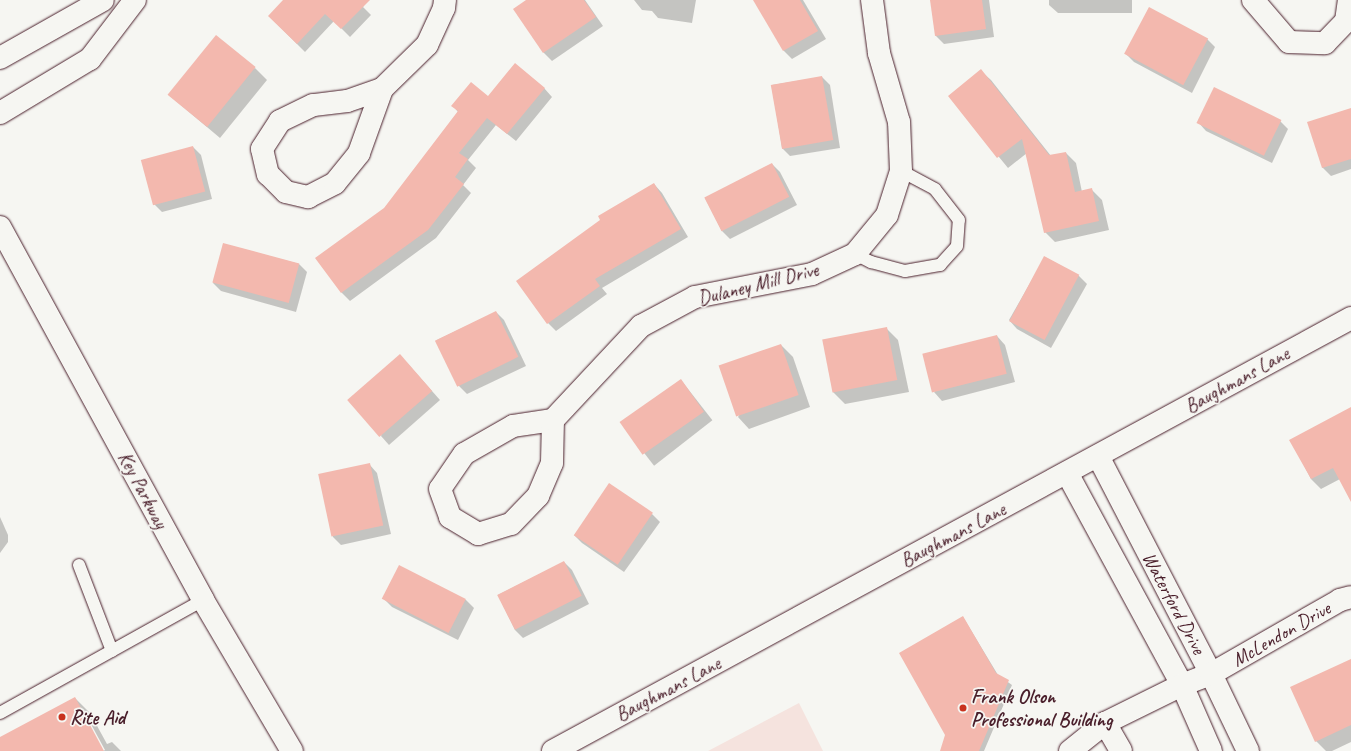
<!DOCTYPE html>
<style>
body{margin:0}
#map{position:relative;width:1351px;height:751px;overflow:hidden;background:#f6f6f2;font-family:Caveat,sans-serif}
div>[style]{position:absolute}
.built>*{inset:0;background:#f5e3de}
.shadow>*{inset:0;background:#0003;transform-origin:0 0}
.building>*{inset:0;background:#f3b8ae;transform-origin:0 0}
.roads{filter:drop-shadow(0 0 1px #4a1f2b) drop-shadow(0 0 1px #4a1f2b)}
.lane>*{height:12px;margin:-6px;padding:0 6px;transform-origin:6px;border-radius:6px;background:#f6f6f2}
.street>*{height:22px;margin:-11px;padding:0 11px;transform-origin:11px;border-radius:11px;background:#f6f6f2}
.secondary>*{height:22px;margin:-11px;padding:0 11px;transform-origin:11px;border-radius:11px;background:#f6f6f2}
.dots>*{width:11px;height:11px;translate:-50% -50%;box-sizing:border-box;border:2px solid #f6f6f2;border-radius:50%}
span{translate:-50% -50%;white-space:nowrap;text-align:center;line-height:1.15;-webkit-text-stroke:3.5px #f6f6f2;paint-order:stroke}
.street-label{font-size:20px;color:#4a1f2b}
.poi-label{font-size:20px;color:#4a1f2b;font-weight:700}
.left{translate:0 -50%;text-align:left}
</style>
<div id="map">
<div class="built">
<i style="clip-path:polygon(799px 703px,823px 751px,708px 751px)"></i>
</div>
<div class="shadow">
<i style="clip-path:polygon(285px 0,367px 0,363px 7px,371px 15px,350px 37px,334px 21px,305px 52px,269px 16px)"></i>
<i style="clip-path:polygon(528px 0,585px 0,603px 26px,552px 61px,544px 53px,514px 9px)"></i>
<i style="clip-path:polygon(634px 0,696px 0,692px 23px,658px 18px,652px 11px,642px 10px)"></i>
<i style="clip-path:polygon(754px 0,803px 0,826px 39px,792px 59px,784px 51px)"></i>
<i style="clip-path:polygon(931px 0,989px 0,994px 37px,944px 44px,936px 36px)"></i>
<i style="clip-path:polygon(1049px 0,1132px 0,1132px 13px,1058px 13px,1049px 5px)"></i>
<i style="clip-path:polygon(1207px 39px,1215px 47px,1192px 93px,1134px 62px,1126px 54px)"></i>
<i style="clip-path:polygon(255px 68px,267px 80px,220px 138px,170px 96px)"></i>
<i style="clip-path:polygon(981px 71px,991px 80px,1051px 156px,1066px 153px,1076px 163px,1082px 192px,1092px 190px,1102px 200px,1109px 230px,1055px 242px,1045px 232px,1027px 153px,1008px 168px,949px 96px)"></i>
<i style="clip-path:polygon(822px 77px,830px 85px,840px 148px,790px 156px,782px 148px,772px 85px)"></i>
<i style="clip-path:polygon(544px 88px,552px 97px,516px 141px,496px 125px,468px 160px,476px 168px,463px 185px,471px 193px,436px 238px,350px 301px,342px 293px,317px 258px,385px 209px,458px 112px,453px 106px,489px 98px)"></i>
<i style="clip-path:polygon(1351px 109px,1351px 169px,1331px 176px,1322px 167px)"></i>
<i style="clip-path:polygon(1280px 121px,1288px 129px,1272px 163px,1206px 131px,1198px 122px)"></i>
<i style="clip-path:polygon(193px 147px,201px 155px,212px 199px,162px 212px,154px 204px)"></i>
<i style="clip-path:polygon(772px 164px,780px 172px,797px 205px,730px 239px,722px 231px,705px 198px)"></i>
<i style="clip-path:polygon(654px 184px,662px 193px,688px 237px,602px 288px,607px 294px,556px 331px,548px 323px,518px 281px)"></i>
<i style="clip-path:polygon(224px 244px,299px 264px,307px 272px,296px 312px,221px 291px,213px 283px)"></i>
<i style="clip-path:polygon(1045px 257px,1079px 276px,1087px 284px,1051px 348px,1017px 329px,1009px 320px)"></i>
<i style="clip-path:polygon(496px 312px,504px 320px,526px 366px,467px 394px,459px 386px,437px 340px)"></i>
<i style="clip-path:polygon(886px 328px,898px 340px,909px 392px,845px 404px,833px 392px)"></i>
<i style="clip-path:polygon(997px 336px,1005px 345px,1015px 382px,942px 401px,934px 392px)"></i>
<i style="clip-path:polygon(781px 345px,793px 357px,810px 407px,749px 429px,738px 417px)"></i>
<i style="clip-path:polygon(408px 364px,440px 400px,389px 445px,381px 436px)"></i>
<i style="left:681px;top:380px;width:51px;height:74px;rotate:52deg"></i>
<i style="clip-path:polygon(1351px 411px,1351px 494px,1340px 479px,1321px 489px,1311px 479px,1291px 440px)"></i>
<i style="clip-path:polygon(369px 464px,377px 473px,391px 534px,341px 545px,333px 537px,319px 475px)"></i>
<i style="clip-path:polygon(652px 514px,660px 522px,624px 572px,582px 543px,574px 535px)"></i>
<i style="clip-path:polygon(0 517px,8px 535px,8px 542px,0 553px)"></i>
<i style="clip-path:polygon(564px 562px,572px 570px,589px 604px,523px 638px,515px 630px,498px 595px)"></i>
<i style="clip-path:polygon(399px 567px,466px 600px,474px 608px,458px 640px,392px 607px,384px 599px)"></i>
<i style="clip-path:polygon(963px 617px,998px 675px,1012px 685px,984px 751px,941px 751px,946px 735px)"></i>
<i style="clip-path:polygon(1351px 660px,1351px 742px,1332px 751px,1326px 751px,1316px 741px)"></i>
<i style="clip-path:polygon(evenodd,75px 698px,90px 713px,107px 744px,112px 742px,121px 751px,0 751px,0 739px,75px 698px,83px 715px,86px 715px,105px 750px,103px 751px,83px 715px)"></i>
</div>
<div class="building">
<i style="clip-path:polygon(283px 0,370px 0,341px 29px,325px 14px,297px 44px,268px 16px)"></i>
<i style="clip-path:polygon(526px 0,584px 0,596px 17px,543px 53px,513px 9px)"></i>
<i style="clip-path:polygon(753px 0,800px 0,818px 31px,783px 51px)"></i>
<i style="clip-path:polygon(930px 0,982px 0,986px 29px,935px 36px)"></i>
<i style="left:1149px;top:7px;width:67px;height:53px;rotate:28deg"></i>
<i style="left:216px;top:35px;width:51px;height:77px;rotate:39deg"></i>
<i style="clip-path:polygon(515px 63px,545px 88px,507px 134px,487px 118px,459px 153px,468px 159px,455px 177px,464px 184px,428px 230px,341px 293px,315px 258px,384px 208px,458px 111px,451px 106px,471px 82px,488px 96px)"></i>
<i style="clip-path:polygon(981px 69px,1049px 155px,1066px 152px,1075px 192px,1092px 188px,1099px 221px,1044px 233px,1022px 139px,997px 158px,948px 96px)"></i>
<i style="left:822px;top:76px;width:65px;height:52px;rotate:80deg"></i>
<i style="left:1214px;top:87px;width:75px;height:40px;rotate:26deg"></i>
<i style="clip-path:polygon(1351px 108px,1351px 159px,1322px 168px,1307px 122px)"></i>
<i style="left:193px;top:146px;width:47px;height:54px;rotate:75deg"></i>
<i style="left:772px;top:163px;width:38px;height:76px;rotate:63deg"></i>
<i style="clip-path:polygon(654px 183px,681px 229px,595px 279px,600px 286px,547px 324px,516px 281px,600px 220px,598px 216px)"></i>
<i style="left:223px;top:243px;width:79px;height:41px;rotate:15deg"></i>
<i style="left:1044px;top:256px;width:40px;height:74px;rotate:28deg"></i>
<i style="left:496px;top:311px;width:51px;height:68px;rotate:64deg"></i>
<i style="left:887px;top:327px;width:54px;height:66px;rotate:79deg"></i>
<i style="left:997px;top:335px;width:40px;height:77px;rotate:76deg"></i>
<i style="left:781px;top:344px;width:54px;height:66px;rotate:71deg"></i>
<i style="left:400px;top:354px;width:49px;height:70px;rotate:49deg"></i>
<i style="left:681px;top:379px;width:40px;height:75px;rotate:55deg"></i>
<i style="clip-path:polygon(1351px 407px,1351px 502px,1333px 468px,1311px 479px,1289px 440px)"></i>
<i style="left:370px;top:463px;width:64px;height:53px;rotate:78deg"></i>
<i style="left:609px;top:483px;width:53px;height:63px;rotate:34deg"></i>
<i style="left:564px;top:561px;width:39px;height:75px;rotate:63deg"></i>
<i style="left:399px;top:565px;width:75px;height:38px;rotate:27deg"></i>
<i style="clip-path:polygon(963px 616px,996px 673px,1009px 680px,979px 751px,940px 751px,945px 735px,899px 653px)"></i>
<i style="clip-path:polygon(1351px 659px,1351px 725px,1315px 742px,1290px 687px)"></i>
<i style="clip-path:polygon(75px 697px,104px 751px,0 751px,0 737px)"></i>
</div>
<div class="roads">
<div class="lane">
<i style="left:855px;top:254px;width:18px;rotate:27deg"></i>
<i style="left:871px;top:262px;width:35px;rotate:15deg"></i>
<i style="left:905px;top:271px;width:36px;rotate:-10deg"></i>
<i style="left:940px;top:265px;width:25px;rotate:-48deg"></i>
<i style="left:957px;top:246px;width:26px;rotate:-86deg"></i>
<i style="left:959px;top:220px;width:39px;rotate:-128deg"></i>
<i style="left:935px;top:189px;width:38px;rotate:-152deg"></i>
<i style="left:79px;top:565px;width:92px;rotate:69deg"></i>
<i style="left:0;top:713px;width:232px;rotate:-29.1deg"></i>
</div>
<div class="street">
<i style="left:1253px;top:0;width:55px;rotate:49.4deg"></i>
<i style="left:1289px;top:42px;width:36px;rotate:2deg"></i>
<i style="left:1325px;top:43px;width:30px;rotate:-46deg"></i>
<i style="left:1346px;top:21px;width:21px;rotate:-82deg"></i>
<i style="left:382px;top:89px;width:37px;rotate:161deg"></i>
<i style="left:347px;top:101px;width:34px;rotate:173deg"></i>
<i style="left:313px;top:105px;width:37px;rotate:154deg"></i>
<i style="left:280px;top:121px;width:33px;rotate:123deg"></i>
<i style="left:262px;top:149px;width:26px;rotate:77deg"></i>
<i style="left:268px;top:174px;width:25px;rotate:45deg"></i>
<i style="left:286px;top:192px;width:23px;rotate:13deg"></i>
<i style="left:308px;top:197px;width:30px;rotate:-27deg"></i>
<i style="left:335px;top:183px;width:38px;rotate:-51deg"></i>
<i style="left:359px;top:153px;width:68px;rotate:-70.2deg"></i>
<i style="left:382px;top:89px;width:63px;rotate:-44.4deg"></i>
<i style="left:427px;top:45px;width:41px;rotate:-65.3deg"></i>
<i style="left:444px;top:8px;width:8px;rotate:-83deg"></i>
<i style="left:553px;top:420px;width:40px;rotate:171.5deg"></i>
<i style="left:513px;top:426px;width:56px;rotate:150.3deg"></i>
<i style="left:464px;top:454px;width:42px;rotate:124.4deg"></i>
<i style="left:440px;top:489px;width:30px;rotate:70deg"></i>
<i style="left:450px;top:517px;width:33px;rotate:31deg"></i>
<i style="left:478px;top:534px;width:34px;rotate:-17deg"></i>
<i style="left:511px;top:524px;width:39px;rotate:-46deg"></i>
<i style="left:538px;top:496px;width:36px;rotate:-67deg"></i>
<i style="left:552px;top:463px;width:43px;rotate:-88.7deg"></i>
<i style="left:553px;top:420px;width:129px;rotate:-46.9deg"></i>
<i style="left:641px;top:326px;width:61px;rotate:-28.2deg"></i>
<i style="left:695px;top:297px;width:119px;rotate:-11.1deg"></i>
<i style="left:812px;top:274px;width:47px;rotate:-24.9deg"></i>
<i style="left:855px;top:254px;width:50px;rotate:-50.6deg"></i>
<i style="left:887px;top:215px;width:46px;rotate:-72.3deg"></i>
<i style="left:901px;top:171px;width:49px;rotate:-92.3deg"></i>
<i style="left:899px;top:122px;width:72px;rotate:-106.2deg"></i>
<i style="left:879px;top:53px;width:53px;rotate:-97.5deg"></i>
<i style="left:1098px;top:456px;width:246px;rotate:62.6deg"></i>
<i style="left:1211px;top:674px;width:85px;rotate:64.3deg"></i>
<i style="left:1067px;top:473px;width:241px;rotate:61.5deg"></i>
<i style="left:1182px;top:685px;width:72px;rotate:66.3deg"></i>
<i style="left:1105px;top:723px;width:32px;rotate:60deg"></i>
<i style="left:1070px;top:751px;width:45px;rotate:-38.7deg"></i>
<i style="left:1105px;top:723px;width:86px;rotate:-26.3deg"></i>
<i style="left:1182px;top:685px;width:31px;rotate:-21deg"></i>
<i style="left:1211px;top:674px;width:149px;rotate:-29.8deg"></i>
<i style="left:1340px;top:600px;width:11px;rotate:-15deg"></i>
</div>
<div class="secondary">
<i style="left:0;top:58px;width:118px;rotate:-29.4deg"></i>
<i style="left:0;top:113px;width:105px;rotate:-31deg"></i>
<i style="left:90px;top:59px;width:74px;rotate:-52.7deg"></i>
<i style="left:0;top:227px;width:425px;rotate:61.4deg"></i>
<i style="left:203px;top:600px;width:175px;rotate:59.5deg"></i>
<i style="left:553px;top:751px;width:908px;rotate:-28.48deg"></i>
</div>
</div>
<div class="dots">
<i style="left:963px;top:708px;background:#c8321e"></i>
<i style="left:62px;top:717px;background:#c8321e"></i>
</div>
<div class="street-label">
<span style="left:758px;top:284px;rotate:-14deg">Dulaney Mill Drive</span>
<span style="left:1237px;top:380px;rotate:-29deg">Baughmans Lane</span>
<span style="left:143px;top:490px;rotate:62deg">Key Parkway</span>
<span style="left:953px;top:535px;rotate:-28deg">Baughmans Lane</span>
<span style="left:1174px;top:603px;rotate:62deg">Waterford Drive</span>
<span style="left:1281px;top:634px;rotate:-30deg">McLendon Drive</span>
<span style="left:668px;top:689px;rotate:-28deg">Baughmans Lane</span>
</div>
<div class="poi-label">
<span class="left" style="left:971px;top:708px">Frank Olson<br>Professional Building</span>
<span class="left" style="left:70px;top:717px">Rite Aid</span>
</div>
</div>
